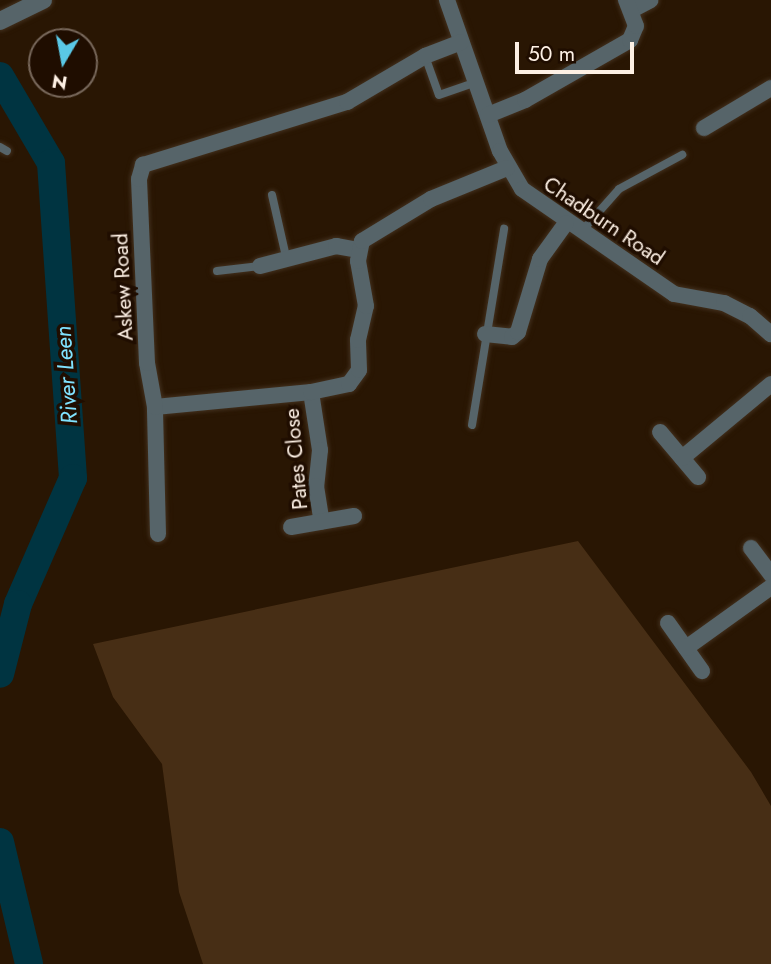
<!DOCTYPE html>
<style>
body{margin:0}
#map{position:relative;width:771px;height:964px;overflow:hidden;background:#291603;font-family:Jost,sans-serif}
div>[style]{position:absolute}
.green>*{inset:0;background:#472e15}
.river>*{height:28px;margin:-14px;padding:0 14px;transform-origin:14px;border-radius:14px;background:#003441}
.roads{filter:drop-shadow(0 0 2px #42301e) drop-shadow(0 0 2px #42301e)}
.service>*{height:8px;margin:-4px;padding:0 4px;transform-origin:4px;border-radius:4px;background:#566469}
.minor>*{height:16px;margin:-8px;padding:0 8px;transform-origin:8px;border-radius:8px;background:#566469}
.tertiary>*{height:18px;margin:-9px;padding:0 9px;transform-origin:9px;border-radius:9px;background:#566469}
span{translate:-50% -50%;white-space:nowrap;text-align:center;line-height:1.15;-webkit-text-stroke:7px #1f0d00;paint-order:stroke}
.street-label{font-size:21px;color:#fdf0e4}
.water-label{font-size:23px;color:#80e2fe;font-style:italic}
.north{position:absolute;left:28px;top:28px;width:70px;height:70px;box-sizing:border-box;background:#1f0d00;border:2px solid #78685b;border-radius:50%;rotate:190deg;font-size:19px;font-weight:700;line-height:28px;text-align:center;color:#fdf0e4}
.north::after{content:'';display:block;margin:auto;width:24px;height:32px;background:#5ac8e6;clip-path:polygon(50% 0,100% 100%,50% 72%,0 100%)}
.scale{position:absolute;left:515px;top:42px;width:119px;height:32px;box-sizing:border-box;border:4px solid #fdf0e4;border-top:0;padding-left:9px;font-size:21px;line-height:24px;white-space:nowrap;color:#fdf0e4;-webkit-text-stroke:5px #1f0d00;paint-order:stroke}
</style>
<div id="map">
<div class="green">
<i style="clip-path:polygon(578px 541px,751px 772px,771px 806px,771px 964px,203px 964px,179px 892px,162px 764px,113px 697px,93px 644px)"></i>
</div>
<div class="river">
<i style="left:0;top:76px;width:101px;rotate:59.6deg"></i>
<i style="left:51px;top:163px;width:316px;rotate:86deg"></i>
<i style="left:73px;top:478px;width:137px;rotate:113.6deg"></i>
<i style="left:18px;top:604px;width:72px;rotate:104.4deg"></i>
<i style="left:0;top:842px;width:125px;rotate:76.6deg"></i>
</div>
<div class="roads">
<div class="service">
<i style="left:425px;top:56px;width:41px;rotate:70.3deg"></i>
<i style="left:439px;top:95px;width:39px;rotate:-19deg"></i>
<i style="left:0;top:147px;width:8px;rotate:30deg"></i>
<i style="left:272px;top:195px;width:68px;rotate:77.2deg"></i>
<i style="left:581px;top:232px;width:57px;rotate:-48.5deg"></i>
<i style="left:619px;top:189px;width:72px;rotate:-28.4deg"></i>
<i style="left:217px;top:271px;width:43px;rotate:-6.6deg"></i>
<i style="left:472px;top:425px;width:199px;rotate:-80.7deg"></i>
</div>
<div class="minor">
<i style="left:447px;top:0;width:160px;rotate:70.7deg"></i>
<i style="left:500px;top:151px;width:44px;rotate:59.9deg"></i>
<i style="left:522px;top:189px;width:185px;rotate:34.6deg"></i>
<i style="left:674px;top:294px;width:51px;rotate:10.2deg"></i>
<i style="left:724px;top:303px;width:29px;rotate:27deg"></i>
<i style="left:750px;top:316px;width:28px;rotate:41deg"></i>
<i style="left:632px;top:10px;width:21px;rotate:-28deg"></i>
<i style="left:488px;top:115px;width:40px;rotate:-22deg"></i>
<i style="left:525px;top:100px;width:121px;rotate:-29.7deg"></i>
<i style="left:630px;top:40px;width:15px;rotate:-67deg"></i>
<i style="left:636px;top:26px;width:28px;rotate:-111deg"></i>
<i style="left:704px;top:128px;width:78px;rotate:-30.8deg"></i>
<i style="left:260px;top:266px;width:79px;rotate:-14.7deg"></i>
<i style="left:336px;top:246px;width:22px;rotate:10deg"></i>
<i style="left:485px;top:334px;width:27px;rotate:6deg"></i>
<i style="left:512px;top:337px;width:8px;rotate:-40deg"></i>
<i style="left:518px;top:332px;width:76px;rotate:-73.2deg"></i>
<i style="left:540px;top:259px;width:44px;rotate:-54.2deg"></i>
<i style="left:311px;top:392px;width:59px;rotate:81.2deg"></i>
<i style="left:320px;top:450px;width:36px;rotate:96deg"></i>
<i style="left:316px;top:486px;width:36px;rotate:81deg"></i>
<i style="left:155px;top:407px;width:157px;rotate:-5.5deg"></i>
<i style="left:311px;top:392px;width:39px;rotate:-12deg"></i>
<i style="left:349px;top:384px;width:17px;rotate:-54deg"></i>
<i style="left:359px;top:370px;width:30px;rotate:-92deg"></i>
<i style="left:358px;top:340px;width:35px;rotate:-77deg"></i>
<i style="left:366px;top:306px;width:46px;rotate:-100.1deg"></i>
<i style="left:358px;top:261px;width:20px;rotate:-79deg"></i>
<i style="left:362px;top:241px;width:81px;rotate:-31.3deg"></i>
<i style="left:431px;top:199px;width:82px;rotate:-22.2deg"></i>
<i style="left:660px;top:432px;width:59px;rotate:49.8deg"></i>
<i style="left:682px;top:458px;width:116px;rotate:-39.7deg"></i>
<i style="left:291px;top:527px;width:64px;rotate:-9.9deg"></i>
<i style="left:158px;top:534px;width:127px;rotate:-91.4deg"></i>
<i style="left:155px;top:407px;width:45px;rotate:-100.3deg"></i>
<i style="left:147px;top:363px;width:184px;rotate:-92.5deg"></i>
<i style="left:139px;top:179px;width:15px;rotate:-74deg"></i>
<i style="left:143px;top:165px;width:214px;rotate:-17.2deg"></i>
<i style="left:347px;top:102px;width:91px;rotate:-30.5deg"></i>
<i style="left:425px;top:56px;width:39px;rotate:-21deg"></i>
<i style="left:751px;top:548px;width:34px;rotate:53deg"></i>
<i style="left:668px;top:623px;width:59px;rotate:54.7deg"></i>
<i style="left:686px;top:648px;width:105px;rotate:-35.7deg"></i>
</div>
<div class="tertiary">
<i style="left:0;top:21px;width:48px;rotate:-26deg"></i>
</div>
</div>
<div class="street-label">
<span style="left:604px;top:221px;rotate:34deg">Chadburn Road</span>
<span style="left:123px;top:287px;rotate:-93deg">Askew Road</span>
<span style="left:296px;top:459px;rotate:-95deg">Pates Close</span>
</div>
<div class="water-label">
<span style="left:66px;top:375px;rotate:-94deg">River Leen</span>
</div>
<div class="north">N</div>
<div class="scale">50 m</div>
</div>
